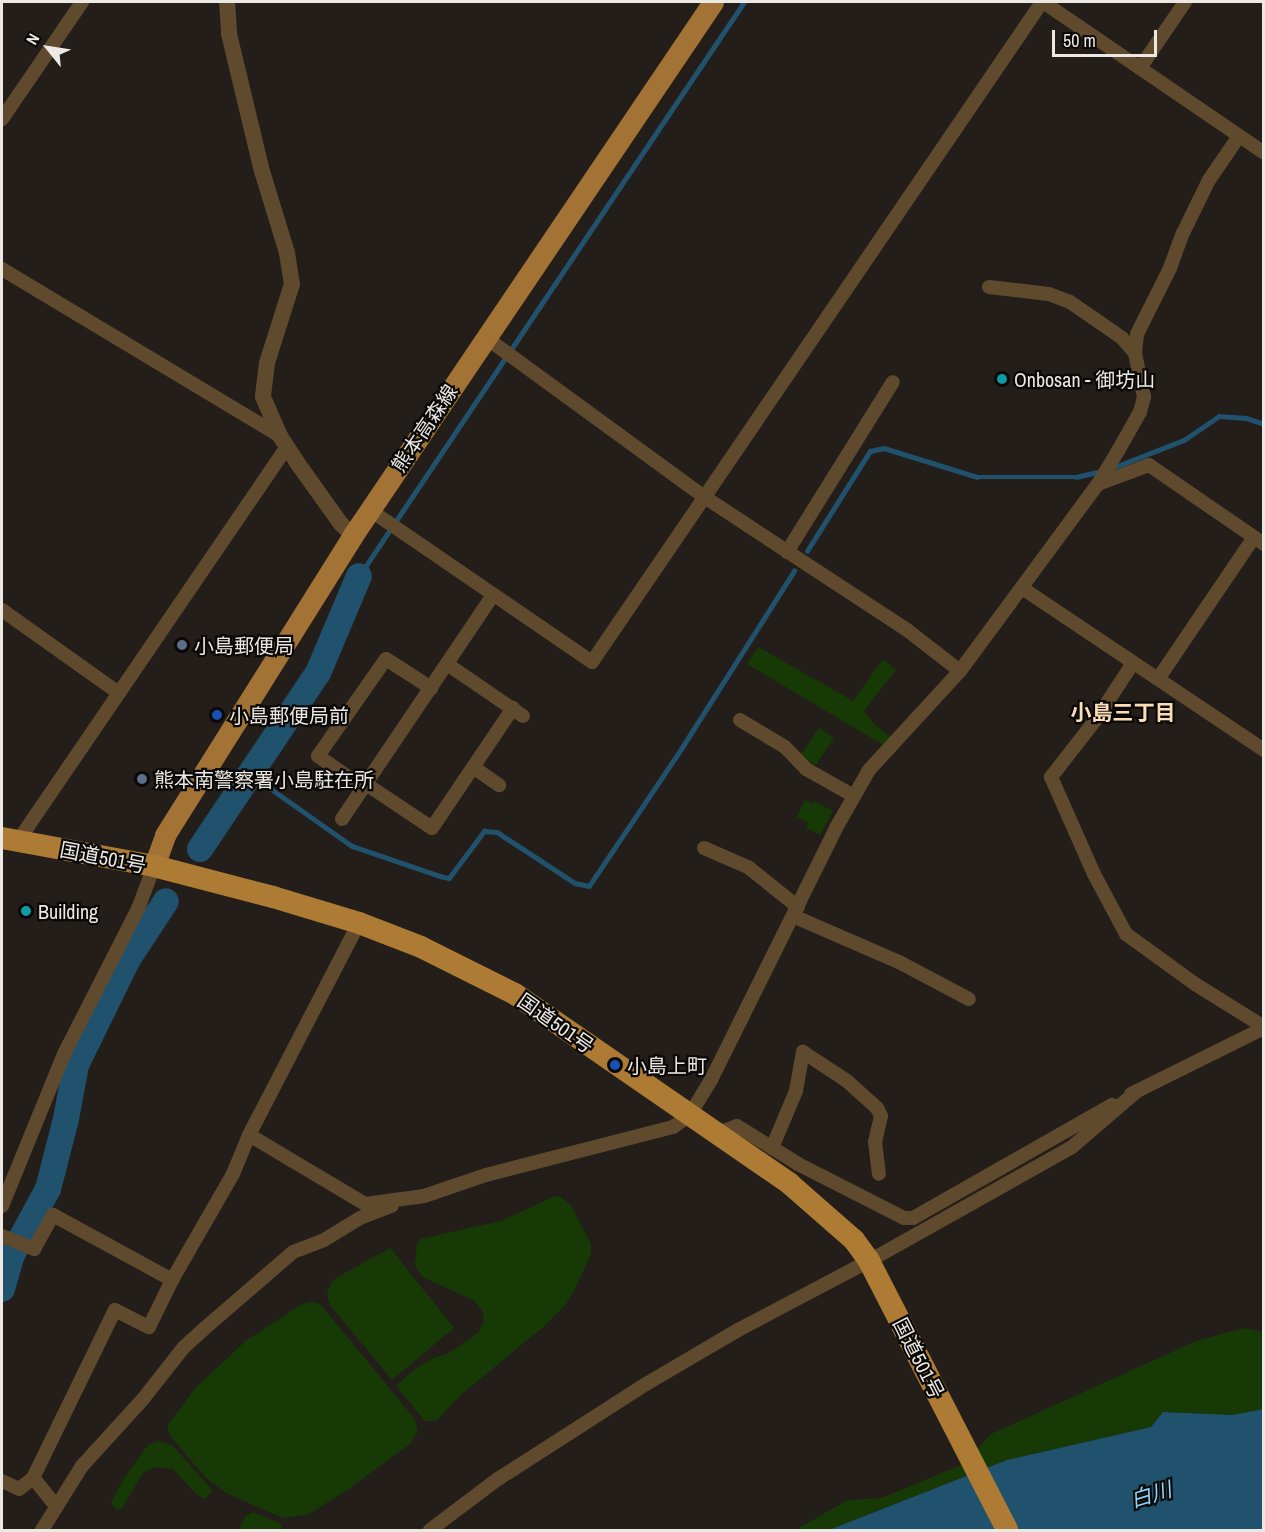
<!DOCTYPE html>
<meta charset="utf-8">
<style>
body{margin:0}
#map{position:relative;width:1265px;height:1532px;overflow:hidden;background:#231e19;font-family:"Archivo Narrow","Noto Sans JP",sans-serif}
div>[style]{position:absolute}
.green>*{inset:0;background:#163906;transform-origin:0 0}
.water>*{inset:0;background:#20526d}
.stream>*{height:4.5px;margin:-2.25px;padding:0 2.25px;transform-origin:2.25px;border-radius:2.25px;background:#20526d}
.river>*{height:26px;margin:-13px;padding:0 13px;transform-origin:13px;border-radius:13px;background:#20526d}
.minor>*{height:14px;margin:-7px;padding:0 7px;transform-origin:7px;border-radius:7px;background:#604a2e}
.tertiary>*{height:16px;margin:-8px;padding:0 8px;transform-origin:8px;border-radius:8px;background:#604a2e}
.primary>*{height:21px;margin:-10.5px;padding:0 10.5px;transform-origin:10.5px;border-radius:10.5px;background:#a27334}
.trunk>*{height:22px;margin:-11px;padding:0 11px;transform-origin:11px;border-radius:11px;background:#ae7b34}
.dots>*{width:16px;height:16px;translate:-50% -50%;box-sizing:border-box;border:3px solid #0a0907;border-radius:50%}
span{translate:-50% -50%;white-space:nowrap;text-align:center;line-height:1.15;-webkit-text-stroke:4.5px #0a0907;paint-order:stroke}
.poi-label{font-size:20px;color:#ece9e5}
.left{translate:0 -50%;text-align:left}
.street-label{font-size:20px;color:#ece9e5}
.neighbourhood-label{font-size:21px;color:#faddb6;font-weight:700}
.water-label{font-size:21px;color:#91d4fc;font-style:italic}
.frame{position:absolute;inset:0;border:3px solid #ece9e5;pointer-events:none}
.north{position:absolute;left:18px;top:18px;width:60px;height:60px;-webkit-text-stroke:4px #0a0907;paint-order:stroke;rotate:300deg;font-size:16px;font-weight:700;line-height:24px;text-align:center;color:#ece9e5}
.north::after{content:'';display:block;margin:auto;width:21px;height:27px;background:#ece9e5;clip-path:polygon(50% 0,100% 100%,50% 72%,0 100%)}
.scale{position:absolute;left:1052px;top:30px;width:105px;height:27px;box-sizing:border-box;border:3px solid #ece9e5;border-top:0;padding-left:8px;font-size:18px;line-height:21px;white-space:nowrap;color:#ece9e5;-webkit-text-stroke:4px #0a0907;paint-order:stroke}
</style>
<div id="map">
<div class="green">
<i style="clip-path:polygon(758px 647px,853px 701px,883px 659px,896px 670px,864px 711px,873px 723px,891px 737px,885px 746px,747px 664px)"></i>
<i style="left:819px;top:728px;width:18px;height:33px;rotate:34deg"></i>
<i style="clip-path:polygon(805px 800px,812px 804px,814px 801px,833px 811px,820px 835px,806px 828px,808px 823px,797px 817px)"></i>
<i style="clip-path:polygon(555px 1196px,561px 1197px,572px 1207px,591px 1244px,591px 1254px,575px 1289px,566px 1304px,541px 1329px,463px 1393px,436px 1421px,425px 1421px,396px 1386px,412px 1371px,433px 1358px,449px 1353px,479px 1332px,484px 1319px,482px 1310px,473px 1300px,422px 1277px,415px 1265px,417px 1244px,420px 1239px,501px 1221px)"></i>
<i style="clip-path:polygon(390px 1248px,454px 1328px,392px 1380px,330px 1305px,327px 1294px,331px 1282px,338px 1277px)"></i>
<i style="clip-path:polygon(312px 1302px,320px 1304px,331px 1317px,414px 1418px,418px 1431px,410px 1444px,347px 1490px,309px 1514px,283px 1518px,226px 1493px,206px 1478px,170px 1436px,167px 1426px,196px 1387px,247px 1340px,302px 1304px)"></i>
<i style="clip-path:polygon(1244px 1328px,1263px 1332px,1263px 1409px,1233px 1415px,1163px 1412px,1151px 1427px,1007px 1460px,829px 1530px,795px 1530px,848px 1500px,881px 1498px,964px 1464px,991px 1434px,1196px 1341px)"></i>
<i style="clip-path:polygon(158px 1441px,172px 1445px,213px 1491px,205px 1499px,195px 1493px,173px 1469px,156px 1467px,143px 1473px,122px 1508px,116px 1510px,111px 1502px,125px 1477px,148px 1445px)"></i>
<i style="clip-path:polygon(253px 1512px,280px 1523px,283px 1530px,238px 1530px,246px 1516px)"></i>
</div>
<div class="water">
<i style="clip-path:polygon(1263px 1409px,1263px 1530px,829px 1530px,1007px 1460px,1151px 1427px,1163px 1412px,1233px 1415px)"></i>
</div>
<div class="stream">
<i style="left:1112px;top:468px;width:77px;rotate:-21.3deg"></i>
<i style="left:1184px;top:440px;width:42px;rotate:-34.4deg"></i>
<i style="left:1219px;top:416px;width:27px;rotate:4deg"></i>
<i style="left:1246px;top:418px;width:19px;rotate:18deg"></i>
<i style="left:807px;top:551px;width:118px;rotate:-57.8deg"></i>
<i style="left:870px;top:451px;width:14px;rotate:-12deg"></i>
<i style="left:884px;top:448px;width:97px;rotate:17.3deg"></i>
<i style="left:977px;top:477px;width:99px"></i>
<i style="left:1076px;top:477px;width:26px;rotate:-13deg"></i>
<i style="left:359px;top:576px;width:691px;rotate:-56.15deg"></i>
<i style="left:250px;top:774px;width:125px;rotate:35.2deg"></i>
<i style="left:352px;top:846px;width:93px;rotate:18.8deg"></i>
<i style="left:440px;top:876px;width:9px;rotate:13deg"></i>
<i style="left:449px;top:878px;width:59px;rotate:-53.3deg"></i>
<i style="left:484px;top:831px;width:13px;rotate:4deg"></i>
<i style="left:497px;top:832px;width:93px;rotate:33.2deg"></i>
<i style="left:575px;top:883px;width:14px;rotate:12deg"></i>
<i style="left:589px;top:886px;width:165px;rotate:-56.1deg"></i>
<i style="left:681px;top:749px;width:211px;rotate:-57.6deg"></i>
</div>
<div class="river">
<i style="left:200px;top:849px;width:212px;rotate:-56.2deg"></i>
<i style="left:318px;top:673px;width:105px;rotate:-67.1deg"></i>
<i style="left:2px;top:1289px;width:35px;rotate:-74deg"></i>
<i style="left:12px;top:1255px;width:75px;rotate:-61.4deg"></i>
<i style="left:48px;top:1189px;width:72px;rotate:-75.6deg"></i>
<i style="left:66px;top:1119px;width:55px;rotate:-79.5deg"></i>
<i style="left:76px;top:1065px;width:118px;rotate:-63.9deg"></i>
<i style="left:128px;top:959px;width:69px;rotate:-56.8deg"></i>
</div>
<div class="minor">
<i style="left:1043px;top:2px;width:268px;rotate:34.3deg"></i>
<i style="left:1140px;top:68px;width:80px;rotate:-55.7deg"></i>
<i style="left:2px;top:119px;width:142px;rotate:-55.6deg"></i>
<i style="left:2px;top:269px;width:324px;rotate:31deg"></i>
<i style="left:989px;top:287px;width:60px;rotate:6.7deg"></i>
<i style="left:1049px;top:294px;width:22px;rotate:21deg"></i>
<i style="left:1070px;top:302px;width:63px;rotate:34.7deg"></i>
<i style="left:1122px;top:338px;width:20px;rotate:49deg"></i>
<i style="left:485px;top:337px;width:270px;rotate:36.1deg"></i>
<i style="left:703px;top:496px;width:244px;rotate:33.3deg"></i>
<i style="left:907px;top:630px;width:67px;rotate:37.7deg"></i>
<i style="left:1098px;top:484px;width:54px;rotate:-20.4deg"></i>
<i style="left:1149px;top:465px;width:140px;rotate:34.5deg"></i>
<i style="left:370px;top:510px;width:269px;rotate:34.4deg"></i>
<i style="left:592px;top:662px;width:799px;rotate:-55.71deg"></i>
<i style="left:787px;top:552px;width:200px;rotate:-58.1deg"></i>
<i style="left:1022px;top:588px;width:291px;rotate:33.8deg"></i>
<i style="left:2px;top:610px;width:143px;rotate:35.4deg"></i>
<i style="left:1133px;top:663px;width:66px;rotate:123.2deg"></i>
<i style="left:1097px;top:718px;width:75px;rotate:127.9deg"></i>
<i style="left:1051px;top:777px;width:106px;rotate:66.1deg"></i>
<i style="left:1094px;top:874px;width:68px;rotate:61.9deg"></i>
<i style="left:1126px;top:934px;width:85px;rotate:35.9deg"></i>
<i style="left:1195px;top:984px;width:81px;rotate:31.9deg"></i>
<i style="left:447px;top:664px;width:92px;rotate:34.4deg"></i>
<i style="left:1158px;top:679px;width:171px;rotate:-55.9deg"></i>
<i style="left:740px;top:720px;width:52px;rotate:31deg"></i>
<i style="left:785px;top:747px;width:30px;rotate:46deg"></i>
<i style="left:806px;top:769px;width:55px;rotate:29.4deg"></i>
<i style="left:473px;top:767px;width:32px;rotate:35deg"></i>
<i style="left:366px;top:784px;width:79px;rotate:33.7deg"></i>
<i style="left:432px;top:828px;width:145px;rotate:-56deg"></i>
<i style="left:364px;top:788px;width:56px;rotate:-145.2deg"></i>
<i style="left:318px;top:756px;width:118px;rotate:-55deg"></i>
<i style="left:386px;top:659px;width:54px;rotate:32.8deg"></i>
<i style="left:342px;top:819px;width:270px;rotate:-56deg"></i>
<i style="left:18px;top:841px;width:477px;rotate:-55.7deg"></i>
<i style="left:704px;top:848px;width:48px;rotate:23.4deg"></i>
<i style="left:748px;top:867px;width:64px;rotate:38.7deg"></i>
<i style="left:793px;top:916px;width:116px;rotate:23.5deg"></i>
<i style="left:899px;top:962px;width:79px;rotate:27.9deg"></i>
<i style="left:1131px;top:1094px;width:148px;rotate:-26.4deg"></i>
<i style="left:716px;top:1134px;width:22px;rotate:-21deg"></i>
<i style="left:737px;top:1126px;width:72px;rotate:31.9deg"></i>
<i style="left:798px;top:1164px;width:119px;rotate:27deg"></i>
<i style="left:904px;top:1218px;width:9px"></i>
<i style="left:913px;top:1218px;width:229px;rotate:-29.6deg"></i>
<i style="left:249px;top:1135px;width:135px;rotate:30.7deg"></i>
<i style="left:365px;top:1204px;width:60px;rotate:-7.7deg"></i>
<i style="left:424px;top:1196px;width:65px;rotate:-18.7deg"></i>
<i style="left:486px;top:1175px;width:193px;rotate:-14.4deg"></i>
<i style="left:673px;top:1127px;width:19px;rotate:-35deg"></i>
<i style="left:689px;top:1116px;width:42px;rotate:-58.6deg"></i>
<i style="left:711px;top:1080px;width:281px;rotate:-63.6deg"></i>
<i style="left:836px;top:828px;width:67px;rotate:-60.4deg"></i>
<i style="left:869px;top:770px;width:134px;rotate:-47.4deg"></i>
<i style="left:960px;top:671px;width:232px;rotate:-53.6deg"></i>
<i style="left:1098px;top:484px;width:39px;rotate:-59deg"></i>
<i style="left:1118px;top:451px;width:45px;rotate:-60.6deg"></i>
<i style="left:1140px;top:412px;width:16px;rotate:-75deg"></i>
<i style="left:1144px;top:397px;width:45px;rotate:-101.6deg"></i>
<i style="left:1135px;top:353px;width:19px;rotate:-84deg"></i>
<i style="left:1137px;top:334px;width:74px;rotate:-63.4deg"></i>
<i style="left:1170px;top:268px;width:37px;rotate:-70deg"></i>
<i style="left:1183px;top:233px;width:59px;rotate:-63.9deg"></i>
<i style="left:1209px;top:180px;width:53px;rotate:-55.7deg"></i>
<i style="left:772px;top:1148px;width:62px;rotate:-67.2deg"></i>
<i style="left:796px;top:1091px;width:40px;rotate:-80deg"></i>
<i style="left:803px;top:1052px;width:53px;rotate:33.4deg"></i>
<i style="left:847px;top:1081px;width:40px;rotate:42deg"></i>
<i style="left:877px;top:1108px;width:9px;rotate:63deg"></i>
<i style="left:881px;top:1116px;width:27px;rotate:103deg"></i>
<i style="left:875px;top:1142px;width:32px;rotate:83deg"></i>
<i style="left:2px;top:1206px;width:164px;rotate:-67.8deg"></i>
<i style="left:64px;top:1054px;width:163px;rotate:-63deg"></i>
<i style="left:138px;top:909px;width:46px;rotate:-69.6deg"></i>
<i style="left:2px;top:1236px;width:35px;rotate:22deg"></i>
<i style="left:34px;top:1249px;width:39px;rotate:-61deg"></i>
<i style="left:53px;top:1215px;width:136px;rotate:28.6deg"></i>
<i style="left:172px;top:1280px;width:122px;rotate:-60.1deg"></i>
<i style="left:233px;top:1174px;width:42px;rotate:-67.7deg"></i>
<i style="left:249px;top:1135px;width:239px;rotate:-62.6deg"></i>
<i style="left:2px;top:1481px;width:19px;rotate:25deg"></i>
<i style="left:19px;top:1489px;width:18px;rotate:-38deg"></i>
<i style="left:56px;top:1506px;width:36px;rotate:-129deg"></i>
<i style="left:33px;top:1478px;width:187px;rotate:-64deg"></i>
<i style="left:115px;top:1310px;width:38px;rotate:27deg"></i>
<i style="left:149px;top:1327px;width:52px;rotate:-63.9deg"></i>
<i style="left:42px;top:1530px;width:75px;rotate:-58deg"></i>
<i style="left:82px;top:1466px;width:91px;rotate:-47.7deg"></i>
<i style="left:143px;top:1399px;width:66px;rotate:-51.7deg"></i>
<i style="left:184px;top:1347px;width:28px;rotate:-42deg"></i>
<i style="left:205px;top:1328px;width:116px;rotate:-40.8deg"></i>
<i style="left:293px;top:1252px;width:33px;rotate:-21deg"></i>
<i style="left:324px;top:1240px;width:42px;rotate:-31.4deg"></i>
<i style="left:360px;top:1218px;width:34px;rotate:-21deg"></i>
<i style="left:430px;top:1530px;width:85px;rotate:-36.9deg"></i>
<i style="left:498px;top:1479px;width:176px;rotate:-32.7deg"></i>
<i style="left:646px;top:1384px;width:107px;rotate:-30.4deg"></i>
<i style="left:738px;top:1330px;width:148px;rotate:-27.8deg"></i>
<i style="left:869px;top:1261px;width:233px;rotate:-29.3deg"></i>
<i style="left:1072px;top:1147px;width:86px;rotate:-40.7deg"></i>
</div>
<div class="tertiary">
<i style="left:227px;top:2px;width:32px;rotate:86deg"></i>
<i style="left:229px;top:34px;width:141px;rotate:76.5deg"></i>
<i style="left:262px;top:171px;width:86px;rotate:73deg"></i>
<i style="left:287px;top:253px;width:31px;rotate:81deg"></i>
<i style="left:292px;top:284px;width:83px;rotate:107.6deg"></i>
<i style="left:267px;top:363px;width:34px;rotate:97deg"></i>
<i style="left:263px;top:397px;width:43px;rotate:66.4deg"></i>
<i style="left:280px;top:436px;width:30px;rotate:57deg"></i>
<i style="left:296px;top:461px;width:77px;rotate:54.5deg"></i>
<i style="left:341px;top:524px;width:16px;rotate:43deg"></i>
</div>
<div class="primary">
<i style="left:154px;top:866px;width:33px;rotate:-70deg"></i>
<i style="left:165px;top:835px;width:354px;rotate:-57.9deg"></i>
<i style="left:353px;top:535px;width:643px;rotate:-55.96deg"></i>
</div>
<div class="trunk">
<i style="left:2px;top:838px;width:155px;rotate:10.4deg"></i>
<i style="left:154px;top:866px;width:123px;rotate:14.6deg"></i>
<i style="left:273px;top:897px;width:90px;rotate:16.8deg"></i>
<i style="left:359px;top:923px;width:66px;rotate:21.2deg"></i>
<i style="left:421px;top:947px;width:105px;rotate:26.6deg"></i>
<i style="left:515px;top:994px;width:334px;rotate:34.6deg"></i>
<i style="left:790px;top:1184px;width:85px;rotate:41.2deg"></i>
<i style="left:854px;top:1240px;width:26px;rotate:54deg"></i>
<i style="left:869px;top:1261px;width:302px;rotate:62.8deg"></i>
</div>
<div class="dots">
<i style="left:1002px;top:379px;background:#0f9aa8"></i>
<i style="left:182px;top:645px;background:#5c6f8a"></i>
<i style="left:217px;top:715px;background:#1a4fb4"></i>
<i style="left:142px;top:779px;background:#5c6f8a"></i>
<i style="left:26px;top:911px;background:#0f9aa8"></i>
<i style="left:615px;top:1065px;background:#1a4fb4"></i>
</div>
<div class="poi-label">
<span class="left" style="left:1014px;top:379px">Onbosan - 御坊山</span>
<span class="left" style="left:194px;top:645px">小島郵便局</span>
<span class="left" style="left:229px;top:715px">小島郵便局前</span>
<span class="left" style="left:154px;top:779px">熊本南警察署小島駐在所</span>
<span class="left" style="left:38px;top:911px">Building</span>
<span class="left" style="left:627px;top:1065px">小島上町</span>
</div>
<div class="street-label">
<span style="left:424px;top:428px;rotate:-56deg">熊本高森線</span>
<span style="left:103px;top:857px;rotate:11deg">国道501号</span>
<span style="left:556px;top:1023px;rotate:35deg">国道501号</span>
<span style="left:919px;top:1358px;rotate:63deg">国道501号</span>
</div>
<div class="neighbourhood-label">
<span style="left:1123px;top:713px">小島三丁目</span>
</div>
<div class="water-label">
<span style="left:1151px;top:1495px;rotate:-17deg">白川</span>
</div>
<div class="frame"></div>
<div class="north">N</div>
<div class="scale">50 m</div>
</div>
